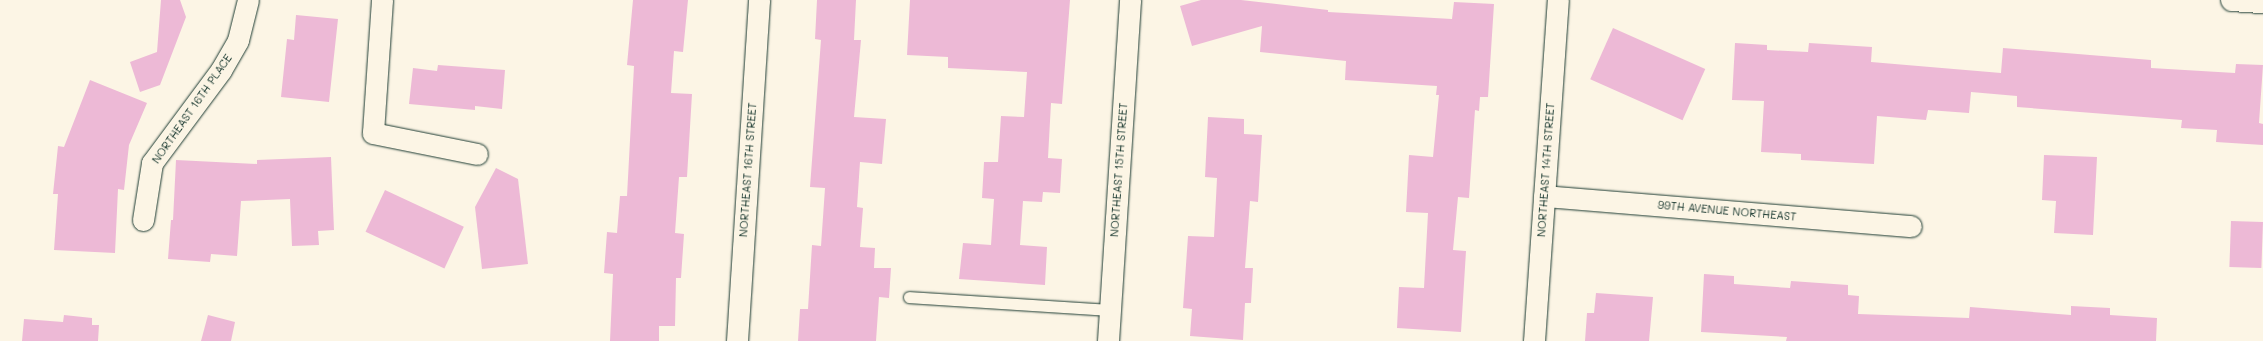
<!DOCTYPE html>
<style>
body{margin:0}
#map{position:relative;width:2263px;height:341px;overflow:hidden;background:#fcf5e5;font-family:Mali,sans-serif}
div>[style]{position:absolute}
.building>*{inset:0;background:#edb9d6;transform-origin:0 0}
.roads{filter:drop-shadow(0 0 1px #1f3d34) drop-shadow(0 0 1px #1f3d34)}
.service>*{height:11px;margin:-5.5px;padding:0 5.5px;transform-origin:5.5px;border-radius:5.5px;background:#fcf5e5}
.minor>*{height:21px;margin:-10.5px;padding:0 10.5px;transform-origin:10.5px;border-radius:10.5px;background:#fcf5e5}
.tertiary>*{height:22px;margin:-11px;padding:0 11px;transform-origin:11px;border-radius:11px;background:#fcf5e5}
span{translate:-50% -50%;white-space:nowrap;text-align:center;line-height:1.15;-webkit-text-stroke:3px #fcf5e5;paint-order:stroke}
.street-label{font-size:11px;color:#1f3d34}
</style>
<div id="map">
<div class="building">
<i style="clip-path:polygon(161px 0,180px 0,186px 17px,160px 85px,140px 92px,130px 62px,157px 52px)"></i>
<i style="clip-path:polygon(633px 0,688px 0,683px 52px,674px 51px,671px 93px,692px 94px,687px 177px,679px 177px,675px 233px,684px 234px,681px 278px,676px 278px,675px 326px,659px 326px,659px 341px,610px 341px,613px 274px,604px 273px,607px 232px,617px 233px,620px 196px,627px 196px,634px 66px,627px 65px)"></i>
<i style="clip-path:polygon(817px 0,856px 0,854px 40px,861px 40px,854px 117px,886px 119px,882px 164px,860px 162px,857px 207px,863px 208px,860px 247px,875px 248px,874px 268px,891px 268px,889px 298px,879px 297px,876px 341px,798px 341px,800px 309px,808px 309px,812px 245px,821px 246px,825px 188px,810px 187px,821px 40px,815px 39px)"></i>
<i style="clip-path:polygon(910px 0,1070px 0,1062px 104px,1051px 103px,1048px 158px,1062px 159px,1060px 193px,1043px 192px,1042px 202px,1023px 201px,1020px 245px,1047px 247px,1045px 285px,959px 279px,963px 243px,991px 245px,994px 199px,982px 198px,984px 162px,998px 162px,1001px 116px,1024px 117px,1027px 72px,948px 68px,948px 57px,907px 55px)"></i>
<i style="clip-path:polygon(1201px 0,1241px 0,1328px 10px,1328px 12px,1452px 19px,1454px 2px,1494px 4px,1488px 97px,1480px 97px,1479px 111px,1475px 110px,1469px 198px,1458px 197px,1453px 250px,1466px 251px,1461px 332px,1397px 328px,1399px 287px,1424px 288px,1428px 213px,1406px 212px,1409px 155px,1433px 157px,1439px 95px,1436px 95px,1437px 86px,1345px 80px,1346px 61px,1260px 52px,1262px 26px,1192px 46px,1180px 6px)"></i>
<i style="clip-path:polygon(296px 15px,338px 19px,329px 102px,281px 97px,287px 39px,294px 40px)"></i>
<i style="left:1613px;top:28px;width:101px;height:56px;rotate:24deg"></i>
<i style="clip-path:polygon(1735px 43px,1767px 45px,1767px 50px,1808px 52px,1809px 43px,1872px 47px,1871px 62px,2001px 73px,2003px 48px,2151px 60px,2151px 68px,2235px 73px,2236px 64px,2263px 65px,2259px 123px,2263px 124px,2263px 145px,2216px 142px,2217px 130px,2181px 128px,2182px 120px,2017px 107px,2017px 96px,1971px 92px,1969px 113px,1928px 110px,1926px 120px,1877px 116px,1874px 164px,1801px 160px,1801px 154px,1761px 152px,1764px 101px,1732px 100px)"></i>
<i style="clip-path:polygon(438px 65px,505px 70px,502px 109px,475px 106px,475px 110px,409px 104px,413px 68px,437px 71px)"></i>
<i style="clip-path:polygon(90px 80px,147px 103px,129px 145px,124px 190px,118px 189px,115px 253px,54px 250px,58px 194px,53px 194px,58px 146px,64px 147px)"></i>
<i style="clip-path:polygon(1208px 117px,1244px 119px,1244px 134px,1262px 135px,1258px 202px,1250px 201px,1245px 268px,1253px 268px,1251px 303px,1245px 303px,1243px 340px,1190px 336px,1192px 309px,1183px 308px,1188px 236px,1214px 237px,1217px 178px,1205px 177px)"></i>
<i style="clip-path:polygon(2044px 155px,2097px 157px,2093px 235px,2054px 233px,2056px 201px,2042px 200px)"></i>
<i style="clip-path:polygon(331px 157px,334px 230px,318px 231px,319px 245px,292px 246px,290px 199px,241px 201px,237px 256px,211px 254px,210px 262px,168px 259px,171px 220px,173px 220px,176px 160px,257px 164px,257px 160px)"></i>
<i style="clip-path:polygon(496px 168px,518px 179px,528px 264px,482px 269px,475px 207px)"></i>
<i style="left:385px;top:190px;width:87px;height:46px;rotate:25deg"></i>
<i style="left:2231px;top:221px;width:32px;height:46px;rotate:2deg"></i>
<i style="clip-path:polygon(1704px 274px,1734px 276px,1734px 284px,1790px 288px,1791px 281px,1848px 285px,1848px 295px,1859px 296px,1858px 314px,1969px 318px,1970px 307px,2071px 315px,2071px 306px,2110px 308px,2110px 315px,2157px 318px,2156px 341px,1786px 341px,1787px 337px,1701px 332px)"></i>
<i style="clip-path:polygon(1596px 293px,1653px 297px,1649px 341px,1585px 341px,1587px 313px,1594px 313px)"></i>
<i style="clip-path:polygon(64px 315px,92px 318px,92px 325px,99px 325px,98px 341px,22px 341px,24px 319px,63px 322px)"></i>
<i style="clip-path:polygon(208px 315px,235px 322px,231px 341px,201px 341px)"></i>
</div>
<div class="roads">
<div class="service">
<i style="left:909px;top:297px;width:200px;rotate:3.7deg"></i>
</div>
<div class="minor">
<i style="left:382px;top:0;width:133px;rotate:93.9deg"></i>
<i style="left:373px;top:133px;width:106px;rotate:11.4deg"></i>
<i style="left:1544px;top:196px;width:368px;rotate:4.7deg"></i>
<i style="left:143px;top:220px;width:58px;rotate:-81deg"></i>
<i style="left:152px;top:163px;width:116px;rotate:-53.4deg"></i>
<i style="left:221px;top:70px;width:34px;rotate:-60deg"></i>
<i style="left:238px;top:40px;width:41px;rotate:-76deg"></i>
<i style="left:737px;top:341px;width:342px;rotate:-86.3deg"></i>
<i style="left:1108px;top:341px;width:342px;rotate:-86.3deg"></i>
<i style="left:1534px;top:341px;width:342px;rotate:-86deg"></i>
</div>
<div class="tertiary">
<i style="left:2232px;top:0;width:31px;rotate:4deg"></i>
</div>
</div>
<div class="street-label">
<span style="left:192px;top:109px;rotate:-55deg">NORTHEAST 16TH PLACE</span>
<span style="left:748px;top:170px;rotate:-86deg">NORTHEAST 16TH STREET</span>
<span style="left:1119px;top:170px;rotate:-86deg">NORTHEAST 15TH STREET</span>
<span style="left:1546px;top:170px;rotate:-86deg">NORTHEAST 14TH STREET</span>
<span style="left:1727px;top:211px;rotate:5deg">99TH AVENUE NORTHEAST</span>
</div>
</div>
